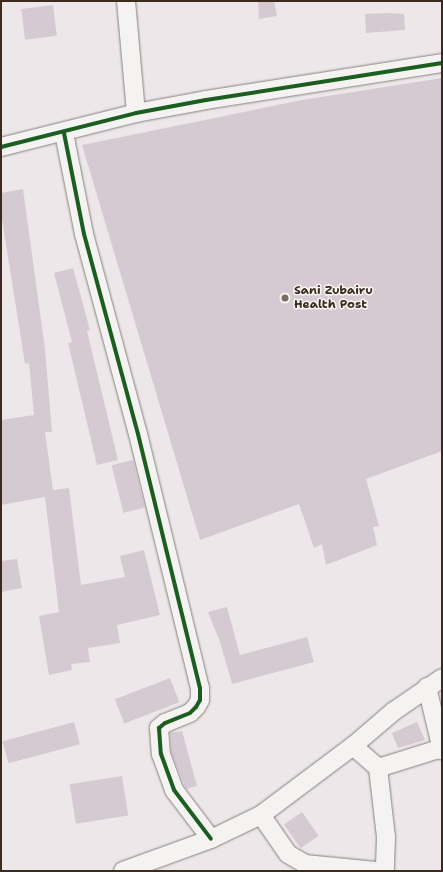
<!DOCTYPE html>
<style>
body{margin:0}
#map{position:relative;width:443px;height:872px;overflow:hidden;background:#ede7ea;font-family:"Shantell Sans",sans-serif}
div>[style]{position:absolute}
.building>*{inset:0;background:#d6cad2;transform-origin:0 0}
.roads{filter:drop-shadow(0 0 1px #86807f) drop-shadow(0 0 1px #86807f)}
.street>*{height:18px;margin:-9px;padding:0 9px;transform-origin:9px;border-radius:9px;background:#f4f3f2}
.cycleway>*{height:4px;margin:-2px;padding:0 2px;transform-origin:2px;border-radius:2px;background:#1b5e20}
.dots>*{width:11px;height:11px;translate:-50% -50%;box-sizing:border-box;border:2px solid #f6f6f2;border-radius:50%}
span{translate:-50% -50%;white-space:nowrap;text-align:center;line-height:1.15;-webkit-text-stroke:3px #f6f6f2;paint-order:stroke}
.poi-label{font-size:12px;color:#3b2a1e;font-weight:700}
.left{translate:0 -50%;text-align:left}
.frame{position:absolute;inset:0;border:2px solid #3b2a1e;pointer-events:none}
</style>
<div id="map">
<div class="building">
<i style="clip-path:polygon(258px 1px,274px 1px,277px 16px,259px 19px)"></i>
<i style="left:53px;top:5px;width:31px;height:32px;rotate:83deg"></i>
<i style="clip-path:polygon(386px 13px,404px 14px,405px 30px,366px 33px,365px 14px)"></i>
<i style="clip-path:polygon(442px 78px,442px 451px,366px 479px,379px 526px,373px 527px,377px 545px,326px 565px,322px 544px,314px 548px,299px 504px,200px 540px,82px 145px,302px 100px)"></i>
<i style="clip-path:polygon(23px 189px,45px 349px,52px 432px,45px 432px,53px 490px,69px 488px,81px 585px,125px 577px,120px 556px,144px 550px,160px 615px,117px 625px,120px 643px,88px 648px,90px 662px,71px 664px,72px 670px,49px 675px,39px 616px,59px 612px,45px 497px,1px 505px,1px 420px,34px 415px,29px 363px,25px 364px,1px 213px,1px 193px)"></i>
<i style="clip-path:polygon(73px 268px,90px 330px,87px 331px,118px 460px,97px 465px,68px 343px,72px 342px,54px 273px)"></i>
<i style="left:133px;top:460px;width:49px;height:22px;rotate:76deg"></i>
<i style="clip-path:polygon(17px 559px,22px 588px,1px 592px,1px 561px)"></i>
<i style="clip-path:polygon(227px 607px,240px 655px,307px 637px,314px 662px,232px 684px,220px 642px,208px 612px)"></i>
<i style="left:170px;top:678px;width:26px;height:59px;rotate:69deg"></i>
<i style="left:74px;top:722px;width:23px;height:74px;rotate:75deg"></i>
<i style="clip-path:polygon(417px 722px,425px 740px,398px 748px,392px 733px)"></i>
<i style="clip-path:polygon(182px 731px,197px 786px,186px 789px,171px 752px,170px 733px)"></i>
<i style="left:122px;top:776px;width:40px;height:53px;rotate:81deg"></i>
<i style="left:302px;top:812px;width:29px;height:22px;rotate:55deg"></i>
</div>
<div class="roads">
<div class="street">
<i style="left:126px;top:1px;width:112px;rotate:84.9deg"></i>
<i style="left:64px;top:133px;width:103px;rotate:78.8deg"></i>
<i style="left:84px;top:234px;width:207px;rotate:74.9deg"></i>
<i style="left:138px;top:434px;width:261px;rotate:76.3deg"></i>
<i style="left:200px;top:688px;width:12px;rotate:90deg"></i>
<i style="left:200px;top:700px;width:8px;rotate:120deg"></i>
<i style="left:196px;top:707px;width:8px;rotate:135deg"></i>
<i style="left:190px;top:713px;width:27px;rotate:158deg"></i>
<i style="left:165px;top:723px;width:8px;rotate:140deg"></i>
<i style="left:159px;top:728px;width:26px;rotate:86deg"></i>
<i style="left:161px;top:754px;width:38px;rotate:70deg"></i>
<i style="left:174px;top:790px;width:61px;rotate:52.9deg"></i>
<i style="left:1px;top:147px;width:139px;rotate:-14.1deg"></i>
<i style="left:136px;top:113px;width:71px;rotate:-10.5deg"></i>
<i style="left:206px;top:100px;width:239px;rotate:-8.9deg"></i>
<i style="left:427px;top:687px;width:65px;rotate:76.6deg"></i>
<i style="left:353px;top:746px;width:33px;rotate:41deg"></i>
<i style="left:378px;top:768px;width:69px;rotate:83.4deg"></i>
<i style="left:386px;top:837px;width:34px;rotate:92deg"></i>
<i style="left:378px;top:768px;width:67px;rotate:-17.4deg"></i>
<i style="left:261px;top:815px;width:47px;rotate:55.3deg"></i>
<i style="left:288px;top:854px;width:20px;rotate:30deg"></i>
<i style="left:305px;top:864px;width:71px;rotate:5.6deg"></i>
<i style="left:123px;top:871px;width:94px;rotate:-20deg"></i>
<i style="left:211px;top:839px;width:55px;rotate:-25.6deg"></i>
<i style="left:261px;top:815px;width:115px;rotate:-36.9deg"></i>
<i style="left:353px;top:746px;width:54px;rotate:-40.5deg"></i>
<i style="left:394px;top:711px;width:58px;rotate:-34.5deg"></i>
</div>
</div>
<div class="cycleway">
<i style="left:64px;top:133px;width:103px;rotate:78.8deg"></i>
<i style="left:84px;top:234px;width:207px;rotate:74.9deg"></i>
<i style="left:138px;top:434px;width:261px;rotate:76.3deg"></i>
<i style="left:200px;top:688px;width:12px;rotate:90deg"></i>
<i style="left:200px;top:700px;width:8px;rotate:120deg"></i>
<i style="left:196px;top:707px;width:8px;rotate:135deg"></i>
<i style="left:190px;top:713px;width:27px;rotate:158deg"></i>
<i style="left:165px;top:723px;width:8px;rotate:140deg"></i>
<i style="left:159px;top:728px;width:26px;rotate:86deg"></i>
<i style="left:161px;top:754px;width:38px;rotate:70deg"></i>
<i style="left:174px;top:790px;width:61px;rotate:52.9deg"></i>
<i style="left:1px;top:147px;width:139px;rotate:-14.1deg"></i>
<i style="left:136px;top:113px;width:71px;rotate:-10.5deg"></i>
<i style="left:206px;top:100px;width:239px;rotate:-8.9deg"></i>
</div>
<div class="dots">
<i style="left:285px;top:298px;background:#796c65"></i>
</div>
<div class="poi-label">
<span class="left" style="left:294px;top:298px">Sani Zubairu<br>Health Post</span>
</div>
<div class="frame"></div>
</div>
